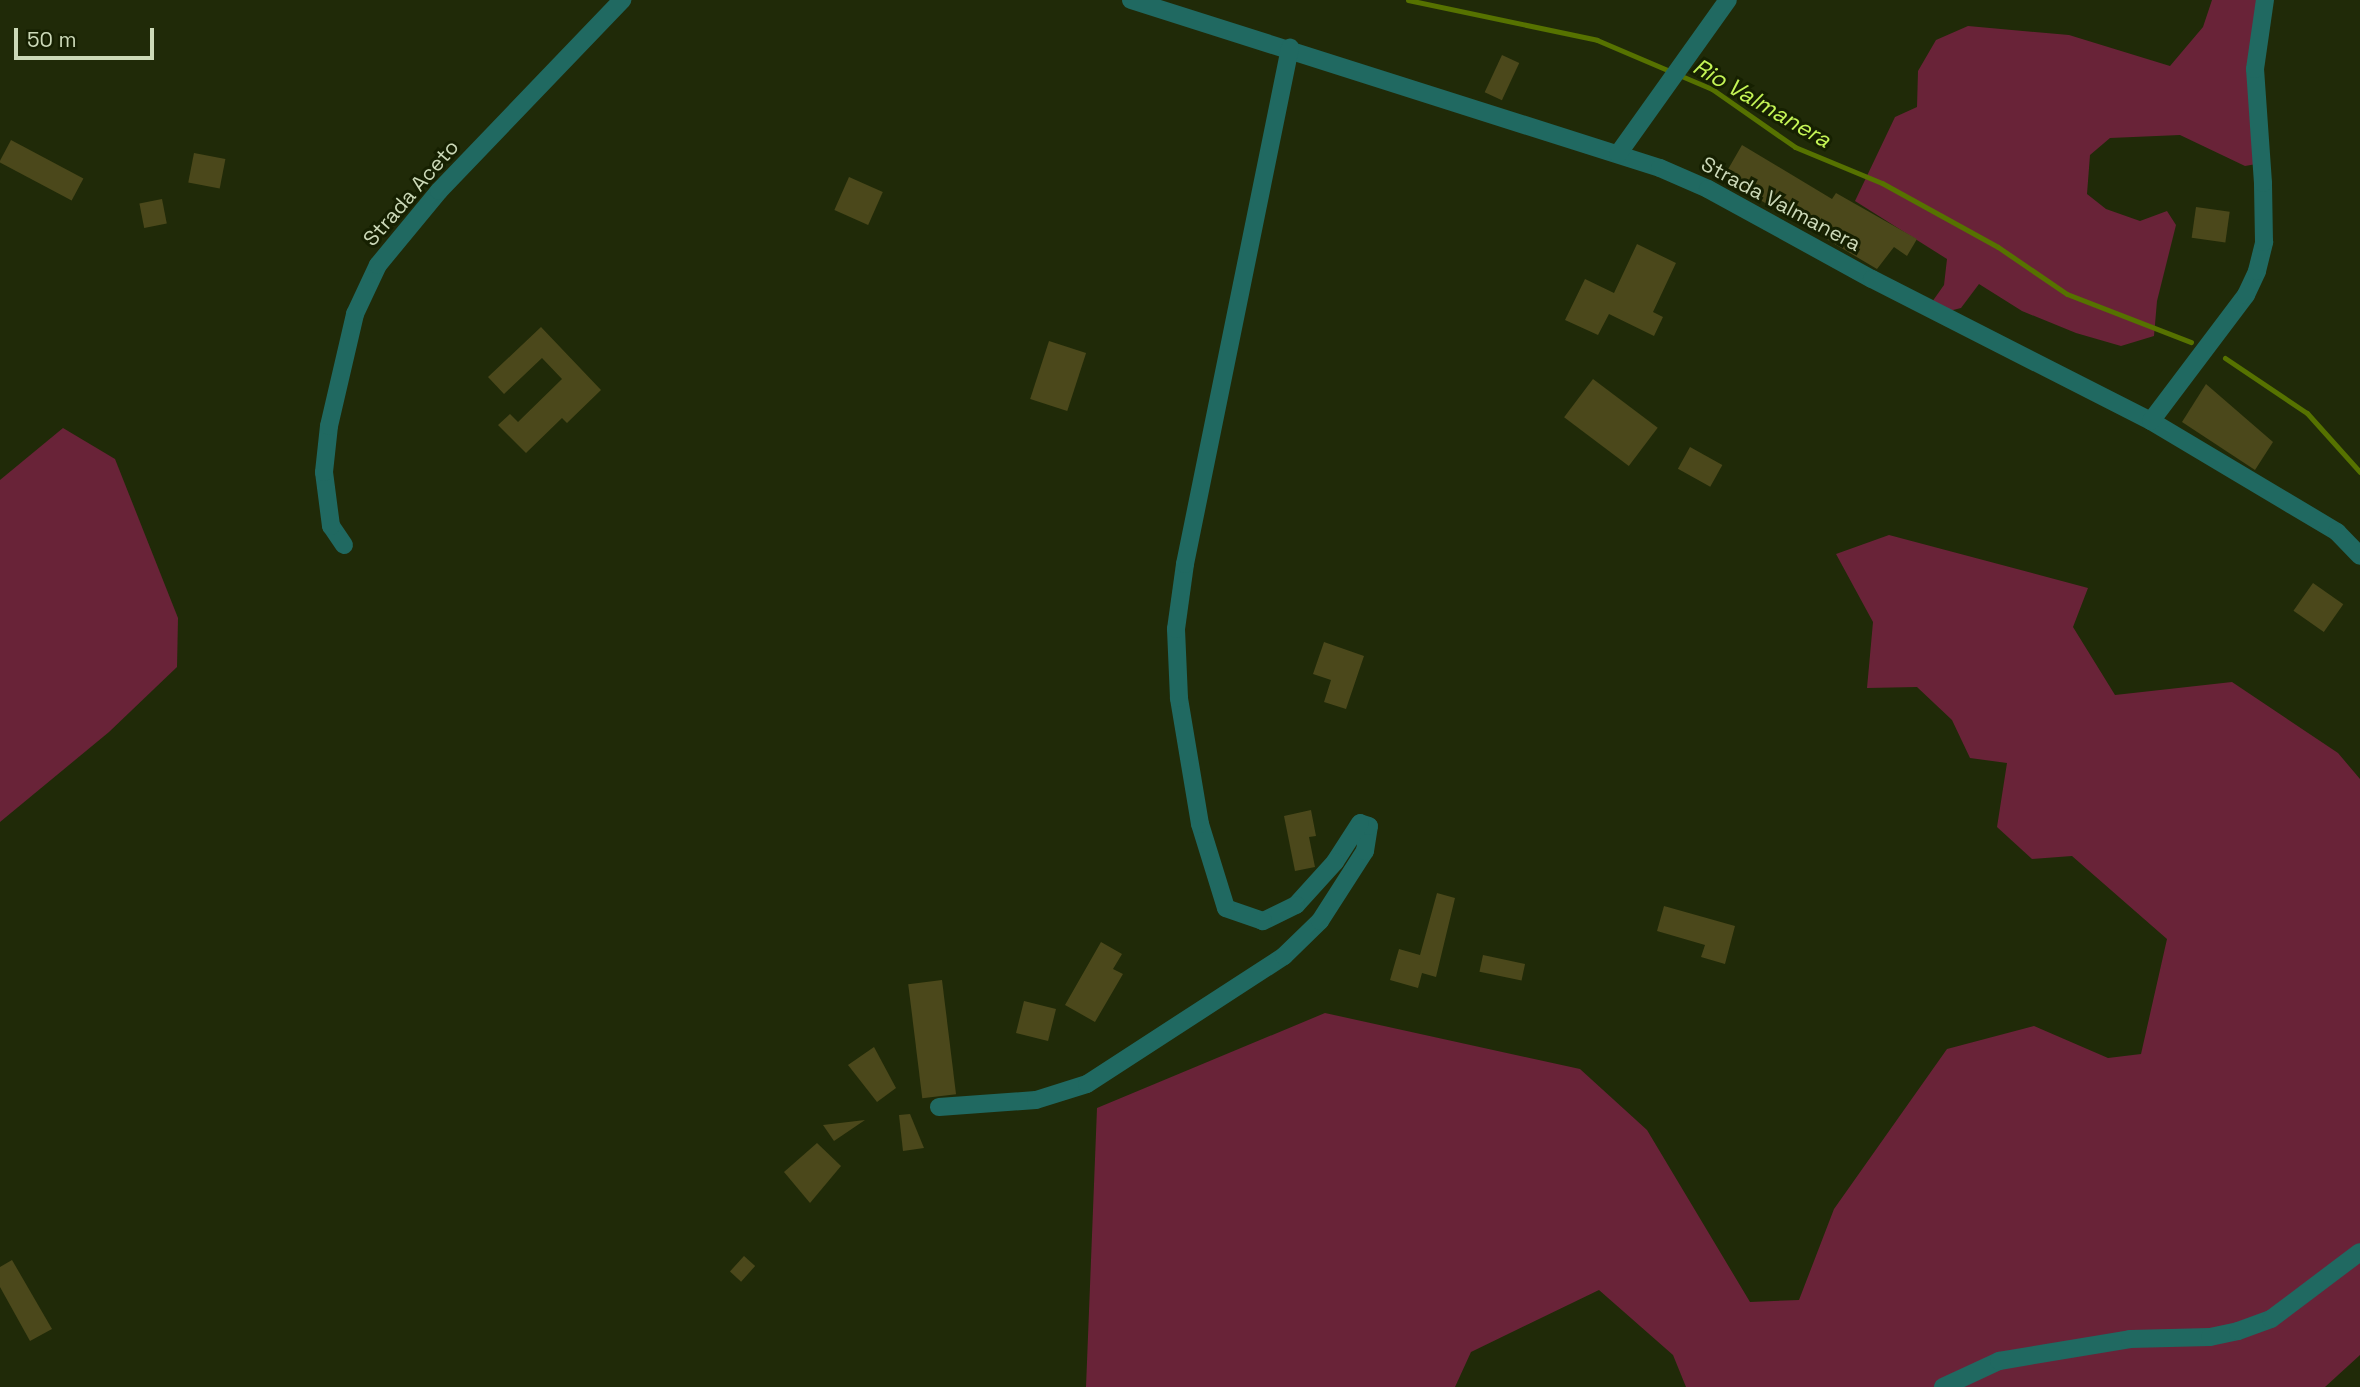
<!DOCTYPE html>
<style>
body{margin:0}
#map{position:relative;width:2360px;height:1387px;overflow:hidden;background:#202a08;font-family:"Space Grotesk",sans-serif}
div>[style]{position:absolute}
.green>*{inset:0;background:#692338}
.stream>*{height:5px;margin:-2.5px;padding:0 2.5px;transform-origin:2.5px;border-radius:2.5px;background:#567200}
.building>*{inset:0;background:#4b481b;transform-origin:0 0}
.minor>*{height:18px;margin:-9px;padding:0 9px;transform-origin:9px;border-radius:9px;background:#206961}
span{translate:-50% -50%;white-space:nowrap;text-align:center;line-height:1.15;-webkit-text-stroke:6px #162001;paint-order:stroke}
.street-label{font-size:21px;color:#ccd9b8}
.water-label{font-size:23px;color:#c5f556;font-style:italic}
.scale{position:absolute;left:14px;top:28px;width:140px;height:32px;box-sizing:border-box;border:4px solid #ccd9b8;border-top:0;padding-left:9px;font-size:21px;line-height:24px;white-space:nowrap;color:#ccd9b8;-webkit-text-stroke:5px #162001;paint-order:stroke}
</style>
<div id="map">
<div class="green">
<i style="clip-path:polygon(2212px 0,2265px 0,2255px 69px,2262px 163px,2245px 166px,2180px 135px,2110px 138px,2090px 155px,2087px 194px,2106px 209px,2140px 221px,2167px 211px,2176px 225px,2157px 301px,2154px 336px,2121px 346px,2076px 333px,2022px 311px,1979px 284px,1961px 308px,1949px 311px,1932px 302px,1944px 285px,1947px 259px,1855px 201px,1895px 117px,1917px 107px,1918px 71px,1936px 40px,1968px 26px,2069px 35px,2170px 66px,2203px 27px)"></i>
<i style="clip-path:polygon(63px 428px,115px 459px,178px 618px,177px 667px,109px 732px,0 822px,0 480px)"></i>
<i style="clip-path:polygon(1889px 535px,2088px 588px,2073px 627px,2115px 695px,2232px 682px,2338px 753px,2360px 779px,2360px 1355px,2325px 1387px,1686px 1387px,1673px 1355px,1599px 1290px,1471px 1352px,1455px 1387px,1086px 1387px,1097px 1108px,1325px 1013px,1580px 1069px,1647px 1130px,1750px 1302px,1799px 1300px,1834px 1209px,1947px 1049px,2034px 1026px,2108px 1058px,2141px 1054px,2167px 939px,2072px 856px,2032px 859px,1997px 827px,2007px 763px,1970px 758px,1952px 720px,1917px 687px,1867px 688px,1873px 622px,1836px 554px)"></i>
</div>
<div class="stream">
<i style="left:1408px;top:0;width:193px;rotate:11.9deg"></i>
<i style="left:1597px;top:40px;width:125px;rotate:23.1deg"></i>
<i style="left:1712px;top:89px;width:101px;rotate:34.9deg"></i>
<i style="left:1795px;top:147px;width:94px;rotate:22.5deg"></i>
<i style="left:1882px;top:183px;width:132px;rotate:28.9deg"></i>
<i style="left:1998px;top:247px;width:83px;rotate:34.3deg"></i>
<i style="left:2067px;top:294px;width:133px;rotate:21.2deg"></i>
<i style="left:2225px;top:358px;width:99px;rotate:33.9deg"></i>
<i style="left:2307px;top:413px;width:79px;rotate:48.1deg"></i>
</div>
<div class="building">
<i style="left:1502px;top:55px;width:19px;height:41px;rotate:25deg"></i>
<i style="left:11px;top:140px;width:82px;height:25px;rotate:28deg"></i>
<i style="clip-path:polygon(1742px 145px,1832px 199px,1836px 193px,1917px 239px,1907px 256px,1894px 247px,1877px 269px,1723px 178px)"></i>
<i style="left:194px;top:153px;width:32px;height:30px;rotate:11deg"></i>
<i style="left:849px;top:177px;width:37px;height:36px;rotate:24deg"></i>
<i style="left:162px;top:199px;width:25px;height:23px;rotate:79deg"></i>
<i style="left:2196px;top:207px;width:34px;height:31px;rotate:8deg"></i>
<i style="clip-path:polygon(1637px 244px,1676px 263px,1653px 312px,1663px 317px,1654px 336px,1609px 314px,1598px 335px,1565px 320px,1585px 279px,1614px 293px)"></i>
<i style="clip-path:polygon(541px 327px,601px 390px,567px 423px,562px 418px,526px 453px,498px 425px,510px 414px,518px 422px,562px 379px,542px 358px,504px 394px,488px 377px)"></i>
<i style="left:1049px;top:341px;width:39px;height:61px;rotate:18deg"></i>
<i style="left:1593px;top:379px;width:81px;height:48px;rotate:37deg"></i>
<i style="clip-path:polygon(2206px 384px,2273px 442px,2255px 470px,2182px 422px)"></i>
<i style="left:1690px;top:447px;width:37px;height:25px;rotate:29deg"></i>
<i style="left:2313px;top:583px;width:37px;height:34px;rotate:35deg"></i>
<i style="clip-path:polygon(1324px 642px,1364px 656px,1346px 709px,1324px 702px,1331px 680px,1313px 674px)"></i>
<i style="clip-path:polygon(1311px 810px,1316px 836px,1309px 837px,1315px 867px,1295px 871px,1284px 816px)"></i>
<i style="clip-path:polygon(1437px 893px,1455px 898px,1436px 977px,1422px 973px,1418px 988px,1390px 980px,1399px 949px,1420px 955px)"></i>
<i style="clip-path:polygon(1664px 906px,1735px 926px,1725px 964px,1701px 957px,1705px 945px,1657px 931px)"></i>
<i style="clip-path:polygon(1101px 942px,1122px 954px,1113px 969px,1123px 974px,1095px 1022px,1065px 1005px)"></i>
<i style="left:1483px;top:955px;width:43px;height:17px;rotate:12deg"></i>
<i style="left:942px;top:980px;width:115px;height:34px;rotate:83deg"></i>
<i style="left:1024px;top:1001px;width:33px;height:33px;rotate:14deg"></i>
<i style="clip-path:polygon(874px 1047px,896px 1088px,877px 1102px,848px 1065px)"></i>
<i style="clip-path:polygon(910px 1114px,924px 1148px,903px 1151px,899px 1115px)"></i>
<i style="clip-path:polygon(865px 1120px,834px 1141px,823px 1125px)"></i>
<i style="clip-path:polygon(817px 1143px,841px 1166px,810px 1203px,784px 1172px)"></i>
<i style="left:744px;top:1256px;width:15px;height:21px;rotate:42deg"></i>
<i style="clip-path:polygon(12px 1260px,52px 1329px,30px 1341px,0 1287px,0 1267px)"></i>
</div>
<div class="minor">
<i style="left:1131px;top:0;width:555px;rotate:17.62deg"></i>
<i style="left:1660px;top:168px;width:52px;rotate:23.6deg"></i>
<i style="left:1708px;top:189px;width:187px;rotate:28.8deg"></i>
<i style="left:1872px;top:279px;width:313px;rotate:27deg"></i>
<i style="left:2151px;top:421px;width:217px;rotate:30.8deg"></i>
<i style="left:2337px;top:532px;width:33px;rotate:46deg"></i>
<i style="left:1618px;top:154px;width:189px;rotate:-54.5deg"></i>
<i style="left:2151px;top:421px;width:158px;rotate:-53deg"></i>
<i style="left:2246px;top:295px;width:26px;rotate:-65deg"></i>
<i style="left:2257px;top:271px;width:30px;rotate:-76deg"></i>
<i style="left:2264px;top:242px;width:59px;rotate:-91deg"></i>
<i style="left:2263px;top:183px;width:114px;rotate:-94deg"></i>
<i style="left:2255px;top:69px;width:70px;rotate:-81.8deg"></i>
<i style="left:344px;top:545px;width:23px;rotate:-124deg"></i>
<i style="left:331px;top:526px;width:54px;rotate:-97.4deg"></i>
<i style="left:324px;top:472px;width:46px;rotate:-83.8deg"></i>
<i style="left:329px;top:426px;width:115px;rotate:-76.9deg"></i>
<i style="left:355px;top:314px;width:54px;rotate:-64.9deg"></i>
<i style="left:378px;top:265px;width:96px;rotate:-50.5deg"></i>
<i style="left:439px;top:191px;width:265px;rotate:-46.2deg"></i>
<i style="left:939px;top:1107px;width:97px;rotate:-4.1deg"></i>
<i style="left:1036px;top:1100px;width:53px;rotate:-17.4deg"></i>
<i style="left:1087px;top:1084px;width:235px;rotate:-33deg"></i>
<i style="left:1284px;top:956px;width:50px;rotate:-44.2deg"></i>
<i style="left:1320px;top:921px;width:83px;rotate:-57.3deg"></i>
<i style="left:1365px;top:851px;width:25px;rotate:-81deg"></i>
<i style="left:1369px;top:826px;width:9px;rotate:-162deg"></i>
<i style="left:1360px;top:823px;width:46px;rotate:122.7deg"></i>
<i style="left:1335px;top:862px;width:58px;rotate:132.2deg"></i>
<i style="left:1296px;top:905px;width:37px;rotate:154deg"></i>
<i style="left:1263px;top:921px;width:39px;rotate:-161deg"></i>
<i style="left:1226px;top:908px;width:88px;rotate:-107.2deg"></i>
<i style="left:1200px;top:824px;width:128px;rotate:-99.5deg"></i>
<i style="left:1179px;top:698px;width:69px;rotate:-92.5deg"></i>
<i style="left:1176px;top:629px;width:66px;rotate:-82.1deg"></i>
<i style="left:1185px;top:564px;width:527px;rotate:-78.5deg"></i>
<i style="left:1943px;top:1387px;width:62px;rotate:-24.9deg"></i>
<i style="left:1999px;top:1361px;width:133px;rotate:-9.5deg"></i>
<i style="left:2130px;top:1339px;width:80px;rotate:-1.4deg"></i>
<i style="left:2210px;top:1337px;width:29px;rotate:-12deg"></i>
<i style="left:2238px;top:1331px;width:35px;rotate:-20deg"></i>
<i style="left:2271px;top:1319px;width:111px;rotate:-37deg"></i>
</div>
<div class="street-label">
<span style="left:411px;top:193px;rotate:-49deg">Strada Aceto</span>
<span style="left:1781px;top:204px;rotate:28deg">Strada Valmanera</span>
</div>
<div class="water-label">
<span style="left:1762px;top:103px;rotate:30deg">Rio Valmanera</span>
</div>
<div class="scale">50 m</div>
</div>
